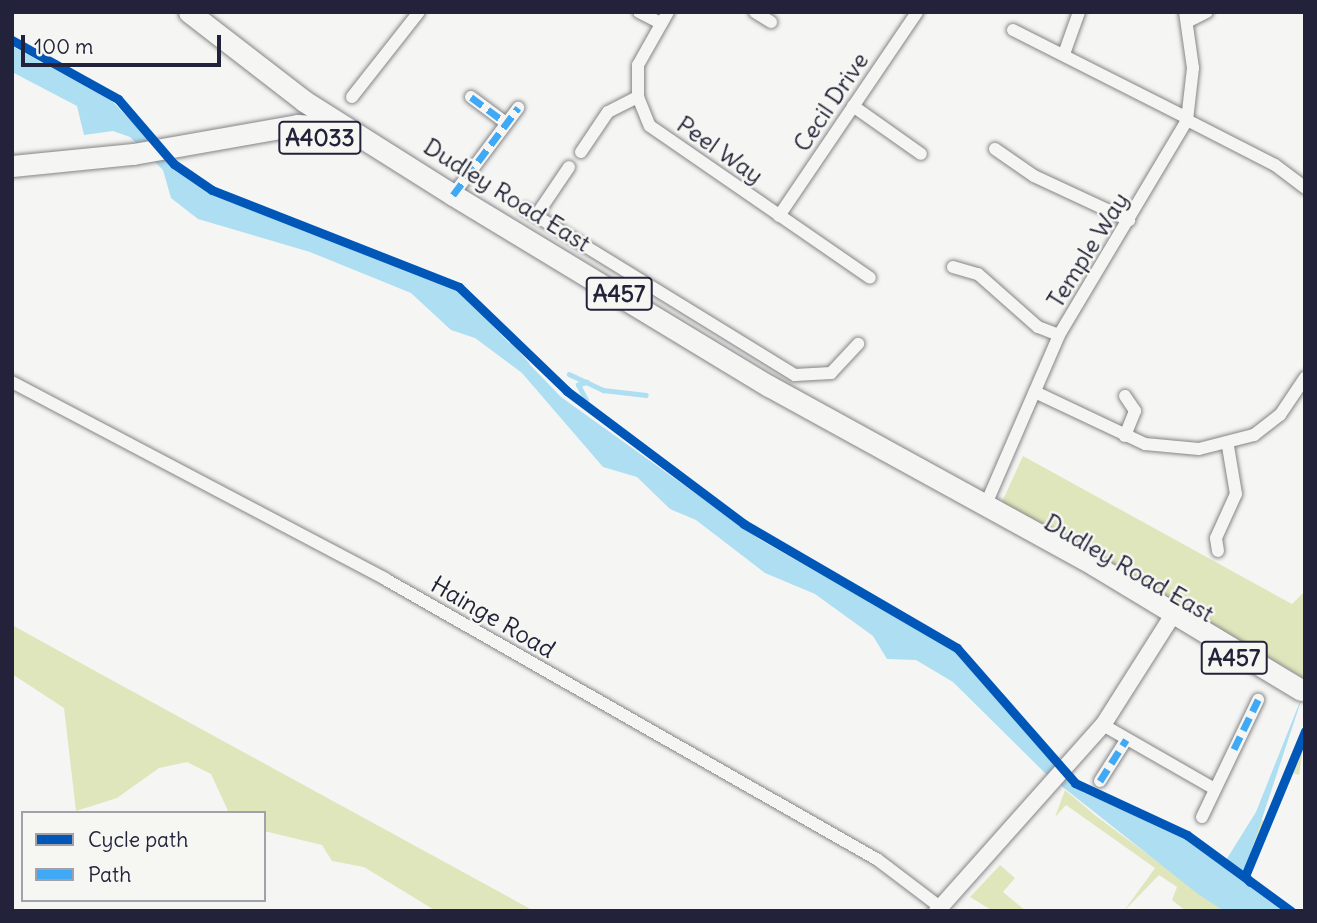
<!DOCTYPE html>
<style>
body{margin:0}
#map{position:relative;width:1317px;height:923px;overflow:hidden;background:#f5f5f3;font-family:Delius,sans-serif}
div>[style]{position:absolute}
.green>*{inset:0;background:#e0e6bb}
.water>*{inset:0;background:#aedef2}
.stream>*{height:4.5px;margin:-2.25px;padding:0 2.25px;transform-origin:2.25px;border-radius:2.25px;background:#aedef2}
.roads{filter:drop-shadow(0 0 2px #858589) drop-shadow(0 0 2px #858589)}
.minor>*{height:12px;margin:-6px;padding:0 6px;transform-origin:6px;border-radius:6px;background:#f5f5f3}
.tertiary>*{height:16px;margin:-8px;padding:0 8px;transform-origin:8px;border-radius:8px;background:#f5f5f3}
.primary>*{height:21px;margin:-10.5px;padding:0 10.5px;transform-origin:10.5px;border-radius:10.5px;background:#f5f5f3}
.quiet>*{height:7px;margin-top:-3.5px;transform-origin:0;background:repeating-linear-gradient(90deg,#3fa9f5 0 14px,transparent 0 21px)}
.cycleway>*{height:9px;margin:-4.5px;padding:0 4.5px;transform-origin:4.5px;border-radius:4.5px;background:#0057b8}
span{translate:-50% -50%;white-space:nowrap;text-align:center;line-height:1.15;-webkit-text-stroke:5px #f6f6f2;paint-order:stroke}
.shield-label span{padding:2px 5px;background:#f6f6f2;border:2px solid;border-radius:5px;-webkit-text-stroke-width:0}
.shield-label{font-size:23px;color:#22223b;font-weight:700}
.street-label{font-size:24px;color:#22223b}
.frame{position:absolute;inset:0;border:14px solid #22223b;pointer-events:none}
.legend{position:absolute;left:21px;top:811px;width:245px;height:91px;box-sizing:border-box;background:#f6f6f2;border:2px solid #a1a1a9;margin:0;padding:9px 12px;list-style:none;font-size:21px;color:#22223b}
.legend li{display:flex;align-items:center;gap:14px;height:35px}
.legend b{width:35px;border:2px solid #a1a1a9}
.scale{position:absolute;left:21px;top:35px;width:200px;height:32px;box-sizing:border-box;border:4px solid #22223b;border-top:0;padding-left:9px;font-size:21px;line-height:24px;white-space:nowrap;color:#22223b;-webkit-text-stroke:5px #f6f6f2;paint-order:stroke}
</style>
<div id="map">
<div class="green">
<i style="clip-path:polygon(1023px 456px,1292px 604px,1305px 591px,1305px 679px,1002px 502px)"></i>
<i style="clip-path:polygon(12px 625px,97px 672px,534px 911px,436px 911px,364px 867px,332px 861px,322px 845px,264px 831px,264px 813px,229px 813px,211px 774px,187px 762px,159px 768px,117px 798px,76px 811px,64px 708px,12px 674px)"></i>
<i style="clip-path:polygon(1305px 734px,1299px 775px,1293px 773px,1250px 872px,1258px 819px,1268px 822px)"></i>
<i style="clip-path:polygon(1065px 790px,1096px 816px,1224px 911px,1186px 911px,1172px 900px,1177px 887px,1159px 875px,1124px 911px,1155px 868px,1066px 805px,1055px 817px)"></i>
<i style="clip-path:polygon(1000px 865px,1015px 878px,1003px 892px,1026px 911px,993px 911px,970px 897px)"></i>
</div>
<div class="water">
<i style="clip-path:polygon(12px 46px,112px 101px,173px 165px,212px 192px,458px 290px,561px 397px,759px 539px,952px 649px,1082px 792px,1186px 837px,1223px 865px,1256px 812px,1305px 689px,1243px 876px,1285px 911px,1224px 911px,1198px 894px,1045px 773px,953px 682px,916px 660px,887px 659px,873px 636px,815px 594px,765px 573px,696px 520px,670px 509px,637px 477px,603px 467px,522px 373px,475px 338px,451px 330px,411px 293px,310px 252px,198px 219px,171px 198px,163px 170px,130px 137px,113px 131px,84px 135px,77px 106px,12px 72px)"></i>
</div>
<div class="stream">
<i style="left:510px;top:345px;width:25px;rotate:48deg"></i>
<i style="left:569px;top:374px;width:38px;rotate:25deg"></i>
<i style="left:603px;top:390px;width:43px;rotate:6.6deg"></i>
<i style="left:586px;top:400px;width:17px;rotate:-118deg"></i>
<i style="left:578px;top:385px;width:9px;rotate:-21deg"></i>
</div>
<div class="roads">
<div class="minor">
<i style="left:639px;top:12px;width:25px;rotate:27deg"></i>
<i style="left:668px;top:12px;width:61px;rotate:119.5deg"></i>
<i style="left:638px;top:65px;width:32px;rotate:90deg"></i>
<i style="left:638px;top:97px;width:31px;rotate:68deg"></i>
<i style="left:650px;top:126px;width:267px;rotate:34.6deg"></i>
<i style="left:755px;top:12px;width:19px;rotate:32deg"></i>
<i style="left:1189px;top:21px;width:20px;rotate:-27deg"></i>
<i style="left:1013px;top:30px;width:195px;rotate:26.8deg"></i>
<i style="left:1064px;top:54px;width:45px;rotate:-70.3deg"></i>
<i style="left:352px;top:97px;width:108px;rotate:-51.8deg"></i>
<i style="left:471px;top:97px;width:44px;rotate:36.6deg"></i>
<i style="left:853px;top:106px;width:83px;rotate:35.2deg"></i>
<i style="left:1187px;top:120px;width:99px;rotate:27.1deg"></i>
<i style="left:1275px;top:165px;width:38px;rotate:37deg"></i>
<i style="left:995px;top:149px;width:47px;rotate:34.7deg"></i>
<i style="left:1034px;top:176px;width:105px;rotate:24.9deg"></i>
<i style="left:581px;top:152px;width:48px;rotate:-56deg"></i>
<i style="left:608px;top:112px;width:34px;rotate:-27deg"></i>
<i style="left:453px;top:195px;width:109px;rotate:-53.2deg"></i>
<i style="left:525px;top:209px;width:317px;rotate:31.6deg"></i>
<i style="left:795px;top:375px;width:36px;rotate:-3deg"></i>
<i style="left:831px;top:373px;width:40px;rotate:-47deg"></i>
<i style="left:536px;top:216px;width:59px;rotate:-56deg"></i>
<i style="left:779px;top:216px;width:246px;rotate:-55.9deg"></i>
<i style="left:953px;top:267px;width:26px;rotate:16deg"></i>
<i style="left:978px;top:274px;width:80px;rotate:41.5deg"></i>
<i style="left:1038px;top:327px;width:22px;rotate:21deg"></i>
<i style="left:12px;top:382px;width:422px;rotate:27.8deg"></i>
<i style="left:385px;top:579px;width:567px;rotate:29.68deg"></i>
<i style="left:878px;top:860px;width:78px;rotate:37.2deg"></i>
<i style="left:1035px;top:392px;width:122px;rotate:25.3deg"></i>
<i style="left:1145px;top:444px;width:54px;rotate:5.3deg"></i>
<i style="left:1199px;top:449px;width:57px;rotate:-14.3deg"></i>
<i style="left:1254px;top:435px;width:33px;rotate:-38deg"></i>
<i style="left:1280px;top:415px;width:45px;rotate:-56deg"></i>
<i style="left:1125px;top:396px;width:18px;rotate:56deg"></i>
<i style="left:1135px;top:411px;width:27px;rotate:112deg"></i>
<i style="left:986px;top:504px;width:184px;rotate:-66.6deg"></i>
<i style="left:1059px;top:335px;width:250px;rotate:-59.2deg"></i>
<i style="left:1187px;top:120px;width:52px;rotate:-83.4deg"></i>
<i style="left:1193px;top:68px;width:57px;rotate:-98.1deg"></i>
<i style="left:1218px;top:551px;width:13px;rotate:-99deg"></i>
<i style="left:1216px;top:538px;width:48px;rotate:-65.6deg"></i>
<i style="left:1236px;top:494px;width:49px;rotate:-99.5deg"></i>
<i style="left:1103px;top:725px;width:127px;rotate:29.8deg"></i>
<i style="left:1100px;top:781px;width:49px;rotate:-57.6deg"></i>
<i style="left:1202px;top:817px;width:130px;rotate:-64.4deg"></i>
</div>
<div class="tertiary">
<i style="left:937px;top:911px;width:249px;rotate:-48.3deg"></i>
<i style="left:1103px;top:725px;width:123px;rotate:-57.6deg"></i>
</div>
<div class="primary">
<i style="left:189px;top:12px;width:145px;rotate:37.7deg"></i>
<i style="left:304px;top:101px;width:176px;rotate:32.2deg"></i>
<i style="left:453px;top:195px;width:369px;rotate:31.2deg"></i>
<i style="left:769px;top:386px;width:371px;rotate:28.8deg"></i>
<i style="left:1094px;top:565px;width:242px;rotate:31.1deg"></i>
<i style="left:12px;top:166px;width:122px;rotate:-5.7deg"></i>
<i style="left:133px;top:154px;width:167px;rotate:-10deg"></i>
<i style="left:297px;top:125px;width:46px;rotate:3.7deg"></i>
</div>
</div>
<div class="quiet">
<i style="left:471px;top:97px;width:44px;rotate:36.6deg"></i>
<i style="left:453px;top:195px;width:109px;rotate:-53.2deg"></i>
<i style="left:1234px;top:749px;width:55px;rotate:-63.9deg"></i>
<i style="left:1100px;top:781px;width:49px;rotate:-57.6deg"></i>
</div>
<div class="cycleway">
<i style="left:12px;top:40px;width:121px;rotate:29.1deg"></i>
<i style="left:118px;top:99px;width:86px;rotate:49.3deg"></i>
<i style="left:174px;top:164px;width:46px;rotate:34.4deg"></i>
<i style="left:212px;top:190px;width:265px;rotate:21.4deg"></i>
<i style="left:459px;top:287px;width:150px;rotate:43.9deg"></i>
<i style="left:567px;top:391px;width:221px;rotate:36.9deg"></i>
<i style="left:744px;top:524px;width:246px;rotate:30.2deg"></i>
<i style="left:957px;top:648px;width:179px;rotate:48.8deg"></i>
<i style="left:1075px;top:783px;width:123px;rotate:24.9deg"></i>
<i style="left:1187px;top:835px;width:129px;rotate:36.2deg"></i>
<i style="left:1250px;top:882px;width:8px;rotate:-130deg"></i>
<i style="left:1245px;top:876px;width:157px;rotate:-67.5deg"></i>
</div>
<div class="shield-label">
<span style="left:320px;top:138px">A4033</span>
<span style="left:619px;top:294px">A457</span>
<span style="left:1234px;top:658px">A457</span>
</div>
<div class="street-label">
<span style="left:831px;top:102px;rotate:-56deg">Cecil Drive</span>
<span style="left:720px;top:150px;rotate:35deg">Peel Way</span>
<span style="left:507px;top:195px;rotate:32deg">Dudley Road East</span>
<span style="left:1088px;top:250px;rotate:-58deg">Temple Way</span>
<span style="left:1129px;top:568px;rotate:30deg">Dudley Road East</span>
<span style="left:493px;top:617px;rotate:30deg">Hainge Road</span>
</div>
<div class="frame"></div>
<ul class="legend">
<li><b style="height:9px;background:#0057b8"></b>Cycle path</li>
<li><b style="height:9px;background:#3fa9f5"></b>Path</li>
</ul>
<div class="scale">100 m</div>
</div>
